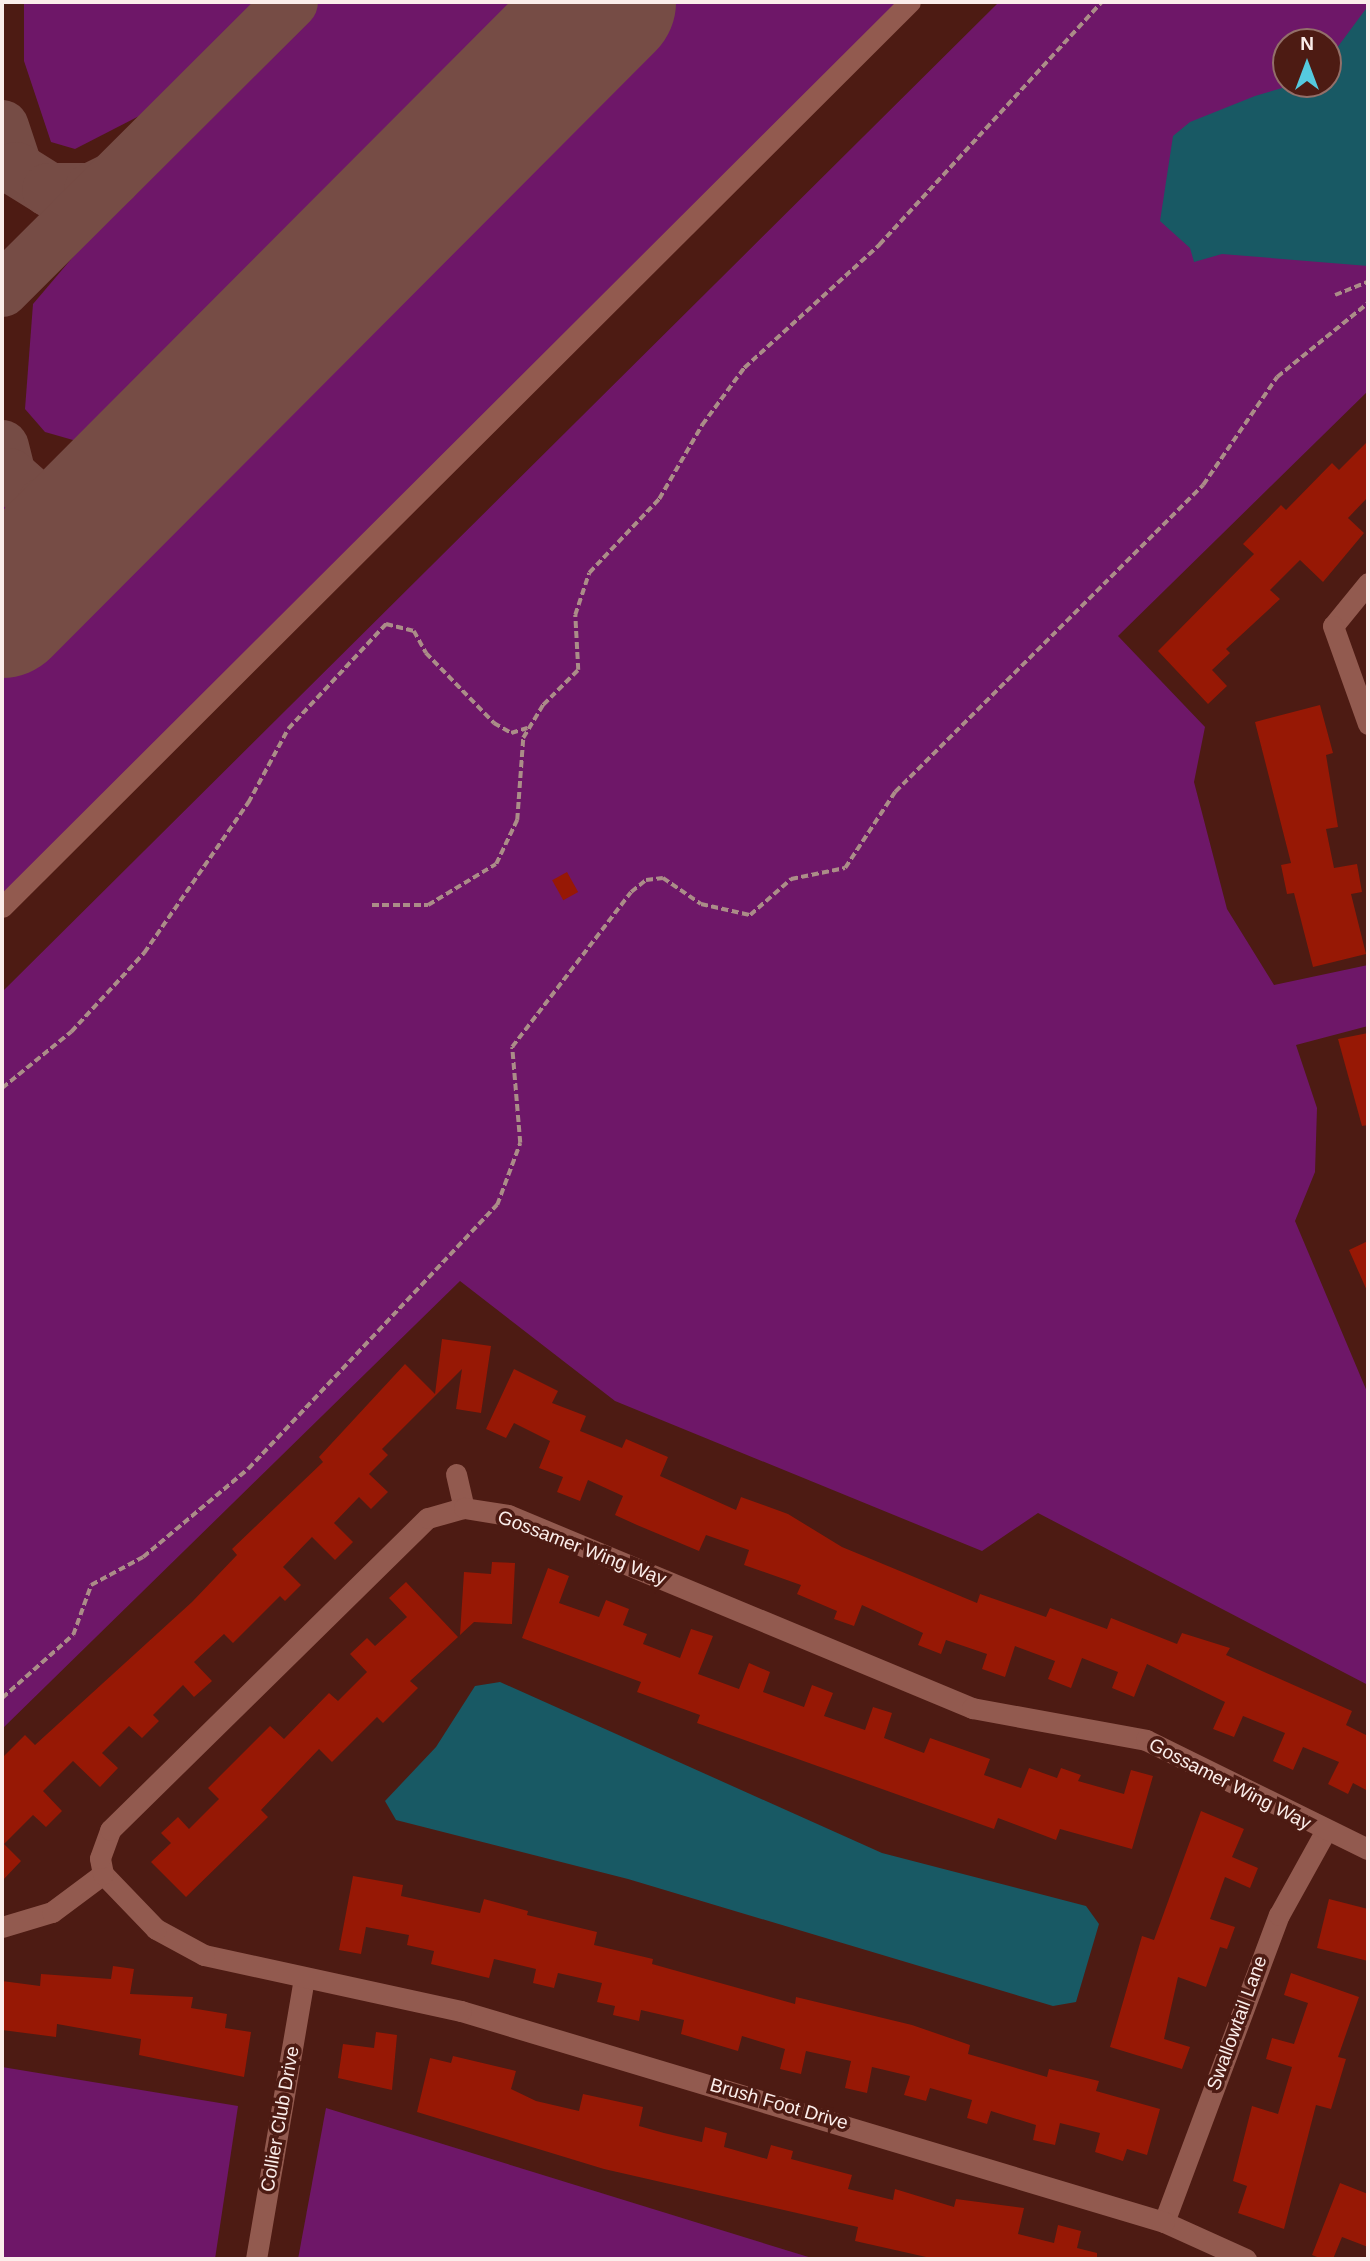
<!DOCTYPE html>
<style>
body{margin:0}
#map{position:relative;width:1370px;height:2261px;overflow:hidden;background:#4d1b13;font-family:Arial,sans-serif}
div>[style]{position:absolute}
.green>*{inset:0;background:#6e1768}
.water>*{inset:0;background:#185964}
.taxiway>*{height:54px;margin:-27px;padding:0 27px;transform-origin:27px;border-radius:27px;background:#764c45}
.runway>*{height:138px;margin:-69px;padding:0 69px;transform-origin:69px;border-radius:69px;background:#764c45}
.building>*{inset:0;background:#971805;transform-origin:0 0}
.path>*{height:3.5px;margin-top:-1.75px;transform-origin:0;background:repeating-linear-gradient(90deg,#ab8d88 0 7px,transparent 0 10.5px)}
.minor>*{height:21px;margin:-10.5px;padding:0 10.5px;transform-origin:10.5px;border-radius:10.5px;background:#925a4f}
span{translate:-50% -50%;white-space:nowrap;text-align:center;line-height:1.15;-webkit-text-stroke:7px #4d1b13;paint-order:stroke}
.street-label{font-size:19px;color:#fbedea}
.frame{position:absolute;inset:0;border:4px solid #fbedea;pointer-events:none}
.north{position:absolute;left:1272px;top:28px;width:70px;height:70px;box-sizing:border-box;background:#4d1b13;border:2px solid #936f69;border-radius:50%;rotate:0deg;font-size:19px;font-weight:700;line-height:28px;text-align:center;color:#fbedea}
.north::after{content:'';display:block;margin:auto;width:24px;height:32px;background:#55cadf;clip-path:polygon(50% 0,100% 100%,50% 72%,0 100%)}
</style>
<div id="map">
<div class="green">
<i style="clip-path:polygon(24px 2px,257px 2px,145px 113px,75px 149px,51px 142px,24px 61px)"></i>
<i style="clip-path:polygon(314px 2px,560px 2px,131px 429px,87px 444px,45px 432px,25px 409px,33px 304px,164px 150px)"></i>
<i style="clip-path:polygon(656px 2px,906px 2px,2px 900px,2px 653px)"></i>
<i style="clip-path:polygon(evenodd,999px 2px,1368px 2px,1368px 391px,1118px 636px,1205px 727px,1194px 782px,1227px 909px,1274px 985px,1368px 965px,1368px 1026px,1296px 1045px,1317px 1108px,1315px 1172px,1295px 1221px,1368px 1394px,1368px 1685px,1038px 1513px,982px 1551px,615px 1401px,460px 1281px,2px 1729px,2px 992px,999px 2px,1286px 42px,1328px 42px,1328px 84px,1286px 84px,1286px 42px)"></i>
<i style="clip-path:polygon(2px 502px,34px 524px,2px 556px)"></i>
<i style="clip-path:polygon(2px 2067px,238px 2106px,215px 2259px,2px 2259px)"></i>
<i style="clip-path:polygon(326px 2108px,815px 2259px,298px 2259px)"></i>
</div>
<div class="water">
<i style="clip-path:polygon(1368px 6px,1368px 266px,1222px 254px,1194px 262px,1190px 248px,1160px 221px,1173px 136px,1190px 122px,1255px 96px,1296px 84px,1328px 84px,1328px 60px)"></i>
<i style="clip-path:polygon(500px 1682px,882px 1853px,1086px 1906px,1099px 1924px,1076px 2002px,1053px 2006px,628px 1879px,396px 1820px,385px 1801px,436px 1747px,475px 1686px)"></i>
</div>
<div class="taxiway">
<i style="left:2px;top:127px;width:44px;rotate:71.6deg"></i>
<i style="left:16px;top:169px;width:39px;rotate:32deg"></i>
<i style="left:49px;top:190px;width:42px"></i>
<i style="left:91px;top:190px;width:25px;rotate:-26deg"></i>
<i style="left:2px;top:290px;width:408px;rotate:-44.9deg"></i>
<i style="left:2px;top:447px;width:29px;rotate:76deg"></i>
<i style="left:9px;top:475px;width:45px;rotate:41.4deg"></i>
<i style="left:43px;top:505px;width:23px;rotate:15deg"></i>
<i style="left:65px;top:511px;width:41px;rotate:-7deg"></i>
</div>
<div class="runway">
<i style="left:2px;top:609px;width:857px;rotate:-45.09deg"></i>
</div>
<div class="building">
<i style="clip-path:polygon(1368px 441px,1368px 497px,1348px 518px,1364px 533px,1323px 582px,1300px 560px,1270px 590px,1280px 599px,1226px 649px,1230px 653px,1212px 670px,1227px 686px,1208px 704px,1158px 651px,1254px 554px,1243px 544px,1281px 505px,1286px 510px,1332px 463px,1339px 470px)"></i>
<i style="clip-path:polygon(1320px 705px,1333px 753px,1326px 755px,1338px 827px,1326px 829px,1334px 868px,1357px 864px,1362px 892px,1351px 894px,1366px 954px,1313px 967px,1294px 893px,1287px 894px,1281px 865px,1291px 863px,1255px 722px)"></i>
<i style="left:567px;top:872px;width:23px;height:17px;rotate:61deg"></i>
<i style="clip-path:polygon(1368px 1033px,1368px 1125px,1362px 1126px,1338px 1039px)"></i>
<i style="clip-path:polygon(1368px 1241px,1368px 1293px,1349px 1250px)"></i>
<i style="clip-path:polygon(442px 1339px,491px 1346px,481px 1413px,456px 1409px,462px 1369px,382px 1449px,388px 1455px,369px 1474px,388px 1492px,371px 1509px,359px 1497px,334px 1523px,353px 1542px,335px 1560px,312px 1537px,283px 1567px,301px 1585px,285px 1601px,280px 1596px,233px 1643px,224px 1634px,194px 1662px,212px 1681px,194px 1697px,183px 1685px,153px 1715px,159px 1721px,142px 1738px,129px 1726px,102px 1753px,118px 1768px,100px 1787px,73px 1761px,43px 1791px,62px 1811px,46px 1827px,33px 1815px,4px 1844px,21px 1861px,2px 1881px,2px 1758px,25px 1735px,35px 1745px,192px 1602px,237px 1555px,232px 1549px,323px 1462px,319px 1457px,405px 1364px,435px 1394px)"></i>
<i style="clip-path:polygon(514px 1369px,558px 1391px,552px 1403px,586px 1416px,580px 1431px,622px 1448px,626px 1439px,668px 1457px,660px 1476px,736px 1510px,741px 1497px,788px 1514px,842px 1547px,977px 1603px,980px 1594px,1046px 1617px,1050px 1608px,1107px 1629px,1111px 1618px,1177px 1644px,1182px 1633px,1230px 1648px,1226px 1655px,1352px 1711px,1346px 1725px,1368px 1736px,1368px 1791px,1353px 1783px,1348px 1794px,1328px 1784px,1339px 1762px,1303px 1747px,1293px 1770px,1273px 1761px,1285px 1733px,1243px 1716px,1234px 1737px,1213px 1729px,1225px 1702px,1147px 1664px,1134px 1697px,1112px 1688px,1118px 1672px,1082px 1658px,1071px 1688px,1048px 1679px,1055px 1661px,1015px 1646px,1005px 1677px,982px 1669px,987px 1654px,946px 1640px,941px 1654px,918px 1645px,923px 1633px,862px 1605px,854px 1626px,834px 1619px,837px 1611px,797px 1594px,801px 1585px,744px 1565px,749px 1550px,706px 1535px,699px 1551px,637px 1525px,615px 1515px,623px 1496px,588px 1480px,580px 1501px,557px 1492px,563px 1477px,539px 1468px,550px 1441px,514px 1423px,506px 1438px,486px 1429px)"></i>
<i style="clip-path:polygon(492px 1562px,515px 1563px,512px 1624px,474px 1622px,460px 1635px,464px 1572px,491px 1574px)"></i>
<i style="clip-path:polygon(548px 1568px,569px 1576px,559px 1603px,599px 1617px,606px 1600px,629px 1609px,623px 1625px,647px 1634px,643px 1644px,680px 1658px,691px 1629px,713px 1636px,698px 1674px,739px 1689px,749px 1663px,770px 1672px,763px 1692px,804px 1707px,812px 1685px,833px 1693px,824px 1716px,865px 1730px,873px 1707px,892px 1713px,884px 1738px,924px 1753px,930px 1738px,990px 1759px,984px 1775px,1021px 1788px,1029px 1768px,1057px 1778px,1061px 1768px,1081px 1775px,1078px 1781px,1124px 1794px,1131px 1770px,1153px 1776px,1132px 1849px,1060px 1829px,1056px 1840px,998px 1818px,994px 1829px,697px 1723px,700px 1715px,637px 1692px,641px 1682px,522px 1638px)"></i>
<i style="clip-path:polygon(406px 1582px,458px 1637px,410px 1681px,418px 1688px,383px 1723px,377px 1717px,332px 1762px,319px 1749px,261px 1810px,268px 1817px,186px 1897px,151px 1862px,171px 1843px,161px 1833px,178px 1817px,189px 1829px,219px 1799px,208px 1788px,270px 1726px,284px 1739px,329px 1693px,338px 1701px,367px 1672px,350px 1654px,367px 1638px,375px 1646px,407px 1617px,389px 1598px)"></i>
<i style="clip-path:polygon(1201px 1811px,1244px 1829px,1232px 1857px,1258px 1868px,1250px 1888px,1225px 1877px,1210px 1919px,1235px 1927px,1227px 1949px,1220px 1947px,1206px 1987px,1178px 1977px,1164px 2039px,1190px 2047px,1182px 2069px,1110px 2047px,1142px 1936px,1154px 1940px)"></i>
<i style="clip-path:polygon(353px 1876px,403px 1885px,401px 1896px,480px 1913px,484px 1899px,528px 1911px,527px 1915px,597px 1932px,594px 1945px,653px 1959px,652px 1964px,795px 2004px,796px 1997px,912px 2025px,970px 2045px,968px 2054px,1047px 2077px,1049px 2069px,1099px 2081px,1096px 2091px,1160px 2109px,1147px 2155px,1127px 2149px,1123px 2161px,1095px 2152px,1100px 2133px,1060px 2123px,1055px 2145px,1033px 2140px,1036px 2125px,991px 2111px,987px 2124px,967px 2118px,972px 2100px,930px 2088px,926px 2101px,904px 2095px,910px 2076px,872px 2067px,867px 2093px,845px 2088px,851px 2061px,806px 2051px,801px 2074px,780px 2069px,785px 2049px,742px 2036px,738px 2051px,681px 2034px,684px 2020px,641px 2010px,639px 2021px,613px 2015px,615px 2006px,597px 2002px,602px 1983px,558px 1973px,554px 1988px,533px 1983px,536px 1969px,494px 1959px,489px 1978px,431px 1964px,434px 1951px,407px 1945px,409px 1935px,366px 1927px,361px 1954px,339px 1950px)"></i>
<i style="clip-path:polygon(1329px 1899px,1368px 1909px,1368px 1961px,1317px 1948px)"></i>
<i style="clip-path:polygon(113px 1966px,134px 1969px,130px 1994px,193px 1997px,191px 2008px,227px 2014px,225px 2028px,251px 2032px,244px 2077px,139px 2055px,141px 2039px,57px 2024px,56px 2037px,2px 2030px,2px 1981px,40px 1986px,41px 1974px,111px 1979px)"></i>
<i style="clip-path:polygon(1291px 1973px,1359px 1997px,1338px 2057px,1346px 2059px,1331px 2109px,1316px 2105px,1284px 2229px,1238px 2213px,1247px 2186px,1233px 2181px,1252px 2106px,1278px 2114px,1292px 2067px,1266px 2059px,1272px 2038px,1294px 2044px,1308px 2003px,1284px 1995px)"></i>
<i style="clip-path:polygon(376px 2032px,397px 2035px,392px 2090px,338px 2078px,343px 2044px,374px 2048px)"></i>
<i style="clip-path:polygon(453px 2056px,516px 2071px,511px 2089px,536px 2101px,579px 2111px,583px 2094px,643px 2107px,639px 2126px,664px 2133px,702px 2142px,705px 2127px,727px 2133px,724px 2147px,767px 2159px,771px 2145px,793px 2151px,791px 2159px,852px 2175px,848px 2189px,893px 2200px,895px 2189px,954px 2207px,956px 2199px,1024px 2208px,1018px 2234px,1054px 2243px,1058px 2225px,1081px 2231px,1077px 2248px,1097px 2253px,1097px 2259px,935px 2259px,855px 2241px,858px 2227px,604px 2169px,417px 2112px,430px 2058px,451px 2063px)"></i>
<i style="clip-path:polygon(1340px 2183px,1368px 2194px,1368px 2247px,1342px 2237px,1333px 2259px,1322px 2259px,1312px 2255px)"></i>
</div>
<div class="path">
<i style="left:1335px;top:295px;width:35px;rotate:-22deg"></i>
<i style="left:372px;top:905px;width:56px"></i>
<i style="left:428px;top:905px;width:79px;rotate:-31.1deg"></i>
<i style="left:496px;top:864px;width:49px;rotate:-64.5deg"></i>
<i style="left:517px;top:820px;width:82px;rotate:-85.8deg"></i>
<i style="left:523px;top:738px;width:39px;rotate:-59deg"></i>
<i style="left:543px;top:705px;width:49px;rotate:-45deg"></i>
<i style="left:578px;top:670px;width:55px;rotate:-93.1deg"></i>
<i style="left:575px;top:615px;width:44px;rotate:-71.6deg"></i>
<i style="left:589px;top:573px;width:102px;rotate:-46.6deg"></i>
<i style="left:659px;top:499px;width:86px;rotate:-59.8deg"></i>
<i style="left:702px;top:425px;width:71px;rotate:-53.6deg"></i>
<i style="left:744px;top:368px;width:183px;rotate:-42.3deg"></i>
<i style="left:879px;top:245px;width:330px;rotate:-47.5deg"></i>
<i style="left:2px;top:1088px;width:89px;rotate:-39.1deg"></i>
<i style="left:71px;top:1032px;width:108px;rotate:-47.3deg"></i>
<i style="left:144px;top:953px;width:183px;rotate:-55.3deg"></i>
<i style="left:248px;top:803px;width:84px;rotate:-61.6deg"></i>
<i style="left:288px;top:729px;width:144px;rotate:-47deg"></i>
<i style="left:386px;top:624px;width:29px;rotate:14deg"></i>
<i style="left:414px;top:631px;width:25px;rotate:61deg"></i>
<i style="left:426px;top:653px;width:98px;rotate:45.8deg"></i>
<i style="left:494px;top:723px;width:20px;rotate:30deg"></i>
<i style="left:511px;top:733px;width:17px;rotate:-17deg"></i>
<i style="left:2px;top:1698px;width:95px;rotate:-41.6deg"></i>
<i style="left:73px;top:1635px;width:53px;rotate:-70.2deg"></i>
<i style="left:91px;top:1585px;width:59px;rotate:-28.3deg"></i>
<i style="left:143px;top:1557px;width:137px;rotate:-40deg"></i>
<i style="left:248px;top:1469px;width:363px;rotate:-46.7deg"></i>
<i style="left:497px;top:1205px;width:66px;rotate:-69.6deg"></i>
<i style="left:520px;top:1143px;width:96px;rotate:-94.8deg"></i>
<i style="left:512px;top:1047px;width:195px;rotate:-52.5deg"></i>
<i style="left:631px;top:892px;width:19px;rotate:-39deg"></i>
<i style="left:646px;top:880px;width:17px;rotate:-7deg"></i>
<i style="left:663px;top:878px;width:46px;rotate:34.4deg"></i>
<i style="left:701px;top:904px;width:50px;rotate:12.7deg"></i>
<i style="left:750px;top:915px;width:55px;rotate:-41.3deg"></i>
<i style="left:791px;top:879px;width:55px;rotate:-11.5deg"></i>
<i style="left:845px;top:868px;width:91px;rotate:-56.7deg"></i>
<i style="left:895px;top:792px;width:435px;rotate:-44.9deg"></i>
<i style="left:1203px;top:485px;width:131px;rotate:-55.6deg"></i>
<i style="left:1277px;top:377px;width:117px;rotate:-39.1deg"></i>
</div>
<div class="minor">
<i style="left:1368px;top:583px;width:55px;rotate:129.1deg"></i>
<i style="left:1333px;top:626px;width:104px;rotate:70.3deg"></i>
<i style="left:2px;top:907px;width:1282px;rotate:-44.91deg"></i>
<i style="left:456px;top:1474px;width:35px;rotate:77deg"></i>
<i style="left:2px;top:1927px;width:52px;rotate:-16.7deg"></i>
<i style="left:52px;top:1912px;width:64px;rotate:-36.7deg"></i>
<i style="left:1164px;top:2222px;width:328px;rotate:-69.5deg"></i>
<i style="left:1279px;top:1915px;width:95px;rotate:-61deg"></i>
<i style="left:256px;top:2259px;width:284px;rotate:-80.3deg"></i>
<i style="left:1246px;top:2259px;width:90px;rotate:-155.7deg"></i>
<i style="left:1164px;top:2222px;width:734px;rotate:-163.29deg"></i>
<i style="left:461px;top:2011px;width:263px;rotate:-167.7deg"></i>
<i style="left:204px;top:1955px;width:55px;rotate:-151.6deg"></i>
<i style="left:156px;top:1929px;width:76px;rotate:-133.9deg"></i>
<i style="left:103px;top:1874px;width:16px;rotate:-101deg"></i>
<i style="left:100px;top:1858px;width:30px;rotate:-70deg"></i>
<i style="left:110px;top:1830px;width:445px;rotate:-44.5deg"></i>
<i style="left:428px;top:1518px;width:37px;rotate:-16deg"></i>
<i style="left:464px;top:1508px;width:45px;rotate:9deg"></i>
<i style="left:508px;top:1515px;width:503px;rotate:22.58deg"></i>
<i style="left:972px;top:1708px;width:177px;rotate:10.4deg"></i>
<i style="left:1146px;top:1740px;width:247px;rotate:26.2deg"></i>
</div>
<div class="street-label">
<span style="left:582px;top:1548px;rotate:21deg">Gossamer Wing Way</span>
<span style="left:1230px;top:1784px;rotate:27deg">Gossamer Wing Way</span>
<span style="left:1237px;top:2023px;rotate:-70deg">Swallowtail Lane</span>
<span style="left:779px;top:2104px;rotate:16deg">Brush Foot Drive</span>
<span style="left:280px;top:2119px;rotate:-80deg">Collier Club Drive</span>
</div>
<div class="frame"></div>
<div class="north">N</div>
</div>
